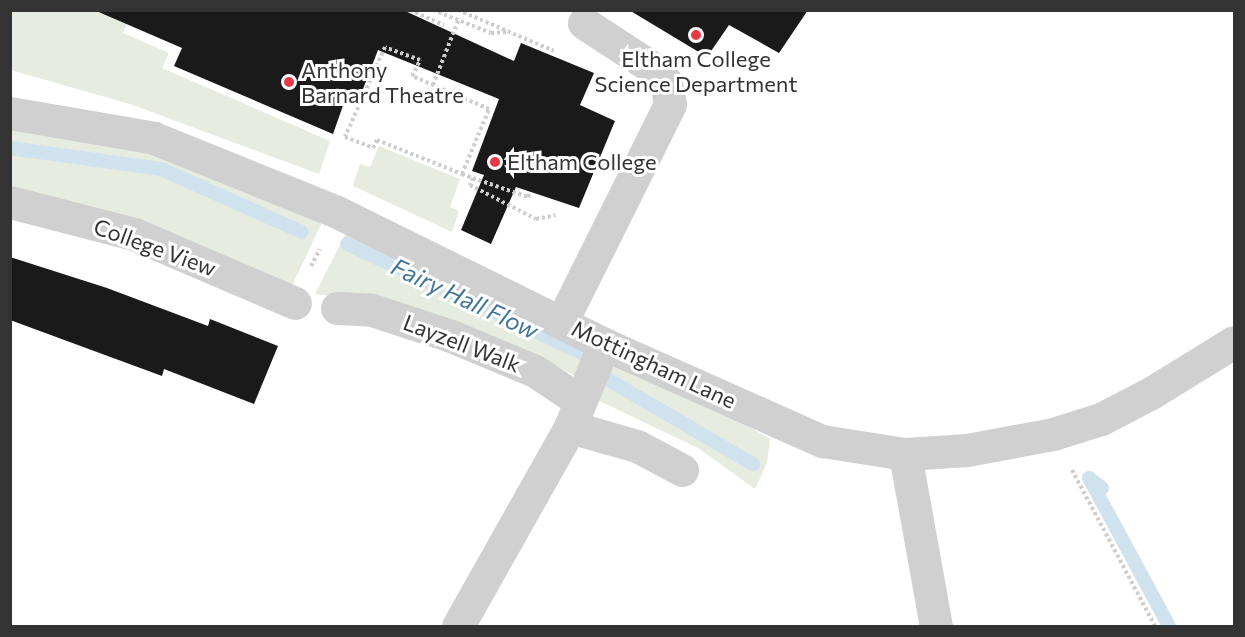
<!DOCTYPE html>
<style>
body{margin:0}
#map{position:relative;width:1245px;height:637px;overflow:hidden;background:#fff;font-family:Commissioner,sans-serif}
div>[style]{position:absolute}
.green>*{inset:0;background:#e6ecdf}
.stream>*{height:14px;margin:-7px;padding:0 7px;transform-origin:7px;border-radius:7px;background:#cfe2ee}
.building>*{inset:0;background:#1a1a1a}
.path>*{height:4px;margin-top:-2px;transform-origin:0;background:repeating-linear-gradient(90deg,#cdcdcd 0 3px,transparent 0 6px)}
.minor>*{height:33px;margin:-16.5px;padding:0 16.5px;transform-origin:16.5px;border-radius:16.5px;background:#d0d0d0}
.dots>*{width:16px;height:16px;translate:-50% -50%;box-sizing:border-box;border:3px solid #fff;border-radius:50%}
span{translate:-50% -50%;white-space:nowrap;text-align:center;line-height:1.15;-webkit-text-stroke:6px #fff;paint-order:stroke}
.poi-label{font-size:22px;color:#333}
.left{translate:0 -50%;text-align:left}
.street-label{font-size:22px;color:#333}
.water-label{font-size:24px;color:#3f7597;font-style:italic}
.frame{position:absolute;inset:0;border:12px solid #333;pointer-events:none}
</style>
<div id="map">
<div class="green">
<i style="clip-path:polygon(11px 11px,131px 12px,123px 33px,169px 53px,162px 68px,330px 141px,319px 174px,130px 104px,11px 70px)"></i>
<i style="clip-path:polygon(10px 128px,150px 152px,325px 216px,289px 292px,11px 192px)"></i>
<i style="clip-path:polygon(379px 146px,460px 179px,450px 207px,459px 211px,452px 232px,353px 186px,360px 164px,370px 167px)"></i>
<i style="clip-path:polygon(347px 231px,593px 347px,579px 378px,533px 353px,357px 299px,315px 294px)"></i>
<i style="clip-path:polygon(612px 358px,690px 392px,770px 439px,767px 463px,755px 489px,698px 448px,593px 398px)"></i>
</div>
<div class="stream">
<i style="left:10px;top:148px;width:152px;rotate:7.9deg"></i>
<i style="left:161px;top:169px;width:154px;rotate:24.1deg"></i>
<i style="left:347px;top:244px;width:259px;rotate:24.9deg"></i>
<i style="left:609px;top:380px;width:167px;rotate:30.3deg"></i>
<i style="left:1102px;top:488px;width:16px;rotate:-142deg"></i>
<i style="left:1089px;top:478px;width:168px;rotate:61.6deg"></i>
</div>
<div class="building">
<i style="clip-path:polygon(94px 10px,403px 10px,514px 61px,521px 43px,594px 73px,580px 105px,615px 121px,579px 208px,516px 187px,491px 244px,461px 230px,484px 175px,472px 171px,499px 99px,378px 50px,358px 102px,346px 97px,333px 134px,174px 66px,182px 48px)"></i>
<i style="clip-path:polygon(629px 10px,808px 10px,779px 53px,729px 25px,707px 57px)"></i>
<i style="clip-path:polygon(10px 257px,107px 288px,208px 326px,210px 319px,278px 346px,254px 404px,164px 369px,162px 376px,10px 320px)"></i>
</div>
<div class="path">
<i style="left:410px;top:10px;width:37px;rotate:24deg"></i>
<i style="left:433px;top:10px;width:62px;rotate:21.6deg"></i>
<i style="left:491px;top:33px;width:17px;rotate:-3deg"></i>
<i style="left:458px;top:10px;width:104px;rotate:23.1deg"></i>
<i style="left:433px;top:85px;width:69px;rotate:-68.7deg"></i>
<i style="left:462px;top:174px;width:70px;rotate:-67.4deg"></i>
<i style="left:489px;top:109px;width:84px;rotate:-156.8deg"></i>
<i style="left:412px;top:76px;width:18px;rotate:-63deg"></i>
<i style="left:420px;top:60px;width:37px;rotate:-160deg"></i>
<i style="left:385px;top:47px;width:98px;rotate:114deg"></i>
<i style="left:345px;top:137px;width:30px;rotate:21deg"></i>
<i style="left:373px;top:148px;width:9px;rotate:-63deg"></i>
<i style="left:377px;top:140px;width:92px;rotate:21.8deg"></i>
<i style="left:462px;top:174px;width:12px;rotate:20deg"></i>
<i style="left:473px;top:178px;width:8px;rotate:113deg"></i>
<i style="left:470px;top:185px;width:74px;rotate:27.3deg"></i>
<i style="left:536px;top:219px;width:20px;rotate:-11deg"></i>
<i style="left:473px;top:178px;width:58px;rotate:19.1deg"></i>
<i style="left:528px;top:197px;width:4px;rotate:-63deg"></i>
<i style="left:311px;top:266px;width:19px;rotate:-62deg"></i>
<i style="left:1072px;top:470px;width:177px;rotate:62deg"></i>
</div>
<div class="minor">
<i style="left:10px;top:113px;width:146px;rotate:9.8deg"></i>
<i style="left:154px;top:138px;width:197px;rotate:22deg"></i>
<i style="left:337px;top:212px;width:298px;rotate:26.3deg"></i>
<i style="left:604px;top:344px;width:239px;rotate:24deg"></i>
<i style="left:822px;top:441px;width:84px;rotate:8.9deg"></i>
<i style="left:905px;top:454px;width:62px;rotate:-3.7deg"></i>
<i style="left:967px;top:450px;width:87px;rotate:-10.5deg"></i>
<i style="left:1053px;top:434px;width:50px;rotate:-17.4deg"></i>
<i style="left:1101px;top:419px;width:56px;rotate:-27.5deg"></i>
<i style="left:1151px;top:393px;width:97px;rotate:-31.6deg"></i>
<i style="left:10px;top:202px;width:128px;rotate:14.5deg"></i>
<i style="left:134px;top:234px;width:175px;rotate:23.2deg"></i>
<i style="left:337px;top:308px;width:35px;rotate:3deg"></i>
<i style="left:372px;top:310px;width:83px;rotate:18.2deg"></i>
<i style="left:451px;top:336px;width:91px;rotate:22.6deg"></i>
<i style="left:535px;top:371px;width:54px;rotate:33.7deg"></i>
<i style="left:562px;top:321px;width:242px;rotate:-63.5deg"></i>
<i style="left:670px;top:104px;width:22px;rotate:-100deg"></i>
<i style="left:666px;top:82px;width:16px;rotate:-130deg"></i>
<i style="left:656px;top:70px;width:86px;rotate:-146.9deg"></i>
<i style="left:570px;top:427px;width:70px;rotate:15.8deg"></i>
<i style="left:637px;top:446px;width:51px;rotate:28.1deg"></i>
<i style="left:905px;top:454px;width:175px;rotate:79.8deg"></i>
<i style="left:458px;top:626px;width:228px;rotate:-60.6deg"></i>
<i style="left:570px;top:427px;width:90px;rotate:-67.7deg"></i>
</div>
<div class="dots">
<i style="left:696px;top:35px;background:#e63946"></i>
<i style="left:289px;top:82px;background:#e63946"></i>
<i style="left:495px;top:162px;background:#e63946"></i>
</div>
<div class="poi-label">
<span style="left:696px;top:71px">Eltham College<br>Science Department</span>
<span class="left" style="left:301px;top:82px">Anthony<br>Barnard Theatre</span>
<span class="left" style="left:507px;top:162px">Eltham College</span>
</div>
<div class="street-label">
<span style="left:155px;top:247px;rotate:20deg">College View</span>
<span style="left:462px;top:343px;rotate:21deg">Layzell Walk</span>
<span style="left:654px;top:364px;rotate:25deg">Mottingham Lane</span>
</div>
<div class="water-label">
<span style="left:465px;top:298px;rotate:25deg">Fairy Hall Flow</span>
</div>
<div class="frame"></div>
</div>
